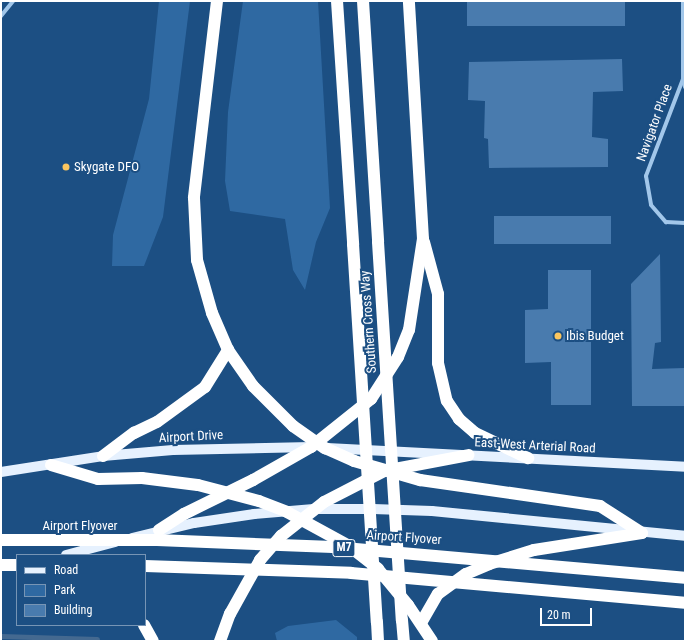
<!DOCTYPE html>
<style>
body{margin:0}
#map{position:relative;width:686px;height:642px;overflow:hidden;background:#1c4f83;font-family:"Roboto Condensed",sans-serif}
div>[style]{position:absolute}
.green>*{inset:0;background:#2f69a2}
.stream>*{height:5px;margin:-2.5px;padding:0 2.5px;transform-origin:2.5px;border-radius:2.5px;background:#446990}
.building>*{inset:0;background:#497bae;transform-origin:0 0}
.minor>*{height:4px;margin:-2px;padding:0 2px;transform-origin:2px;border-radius:2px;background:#a2c7ea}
.primary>*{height:10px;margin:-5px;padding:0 5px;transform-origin:5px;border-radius:5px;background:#e6f1fe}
.motorway>*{height:12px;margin:-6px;padding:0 6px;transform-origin:6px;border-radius:6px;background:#fff}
.motorway-bridge>*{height:12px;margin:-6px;padding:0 6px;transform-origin:6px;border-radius:6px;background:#fff}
.dots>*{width:11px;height:11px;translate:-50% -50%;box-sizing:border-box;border:2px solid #1c4f83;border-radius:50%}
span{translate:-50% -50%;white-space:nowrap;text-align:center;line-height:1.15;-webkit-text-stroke:4px #1c4f83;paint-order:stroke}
.shield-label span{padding:1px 3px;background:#1c4f83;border:1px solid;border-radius:3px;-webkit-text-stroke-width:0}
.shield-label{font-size:12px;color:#fff;font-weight:700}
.street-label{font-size:13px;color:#fff}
.poi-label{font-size:13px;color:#fff}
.left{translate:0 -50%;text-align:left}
.frame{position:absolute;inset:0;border:2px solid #fff;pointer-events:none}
.legend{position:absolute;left:16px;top:554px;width:130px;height:72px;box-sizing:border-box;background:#1c4f83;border:1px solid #7795b5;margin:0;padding:5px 7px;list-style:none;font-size:12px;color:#fff}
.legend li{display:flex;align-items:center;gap:8px;height:20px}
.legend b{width:20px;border:1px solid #7795b5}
.scale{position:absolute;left:540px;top:608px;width:52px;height:18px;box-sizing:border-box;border:2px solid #fff;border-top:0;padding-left:5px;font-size:12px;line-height:14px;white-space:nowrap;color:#fff;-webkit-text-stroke:3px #1c4f83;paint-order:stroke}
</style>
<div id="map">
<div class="green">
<i style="clip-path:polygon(159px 1px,190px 1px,163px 217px,144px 266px,112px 266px,113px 235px,149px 99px)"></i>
<i style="clip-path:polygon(243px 1px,318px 1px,330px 208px,316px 242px,305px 290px,293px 270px,285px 219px,230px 211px,225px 181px,228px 112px)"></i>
<i style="clip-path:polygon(336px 620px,357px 637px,357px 641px,277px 641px,275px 633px,288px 626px)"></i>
</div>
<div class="stream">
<i style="left:1px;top:636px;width:96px;rotate:1.8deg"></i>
</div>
<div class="building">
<i style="left:467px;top:1px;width:158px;height:25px"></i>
<i style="clip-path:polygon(622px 59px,623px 91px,593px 92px,592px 137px,608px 139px,608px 167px,489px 168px,488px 139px,484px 138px,485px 101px,468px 100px,469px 62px)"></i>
<i style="left:494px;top:216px;width:117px;height:28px"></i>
<i style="clip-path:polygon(660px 254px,661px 342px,655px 343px,652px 369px,685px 368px,685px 406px,632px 406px,631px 284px)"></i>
<i style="clip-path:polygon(548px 270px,591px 270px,591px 405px,551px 405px,551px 362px,525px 363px,525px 310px,548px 309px)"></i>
</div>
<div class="minor">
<i style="left:1px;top:16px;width:19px;rotate:-51deg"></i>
<i style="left:683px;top:79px;width:78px;rotate:-90deg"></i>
<i style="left:685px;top:87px;width:8px;rotate:-104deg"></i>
<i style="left:683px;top:79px;width:104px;rotate:110.9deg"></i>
<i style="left:646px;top:176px;width:29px;rotate:80deg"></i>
<i style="left:651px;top:205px;width:23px;rotate:49deg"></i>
<i style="left:666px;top:222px;width:19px;rotate:3deg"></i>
</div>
<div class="primary">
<i style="left:327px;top:448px;width:359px;rotate:3deg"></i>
<i style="left:1px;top:472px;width:103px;rotate:-8.9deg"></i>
<i style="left:103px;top:456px;width:70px;rotate:-4.9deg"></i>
<i style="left:173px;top:450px;width:138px;rotate:-1.2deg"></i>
<i style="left:132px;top:538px;width:64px;rotate:-13.6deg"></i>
<i style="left:194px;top:523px;width:61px;rotate:-8.5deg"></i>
<i style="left:254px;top:514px;width:60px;rotate:-4.8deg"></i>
<i style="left:314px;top:509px;width:59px"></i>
<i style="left:373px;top:509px;width:59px;rotate:1.9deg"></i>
<i style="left:432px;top:511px;width:254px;rotate:5.6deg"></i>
<i style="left:66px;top:555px;width:51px;rotate:-14.9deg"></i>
</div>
<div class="motorway">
<i style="left:217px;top:1px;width:198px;rotate:96.7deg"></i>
<i style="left:194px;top:198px;width:62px;rotate:87.2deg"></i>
<i style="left:197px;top:260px;width:55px;rotate:74.2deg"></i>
<i style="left:212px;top:313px;width:40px;rotate:66.6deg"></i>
<i style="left:228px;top:350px;width:44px;rotate:55.2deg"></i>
<i style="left:253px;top:386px;width:57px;rotate:45deg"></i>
<i style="left:293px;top:426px;width:39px;rotate:35deg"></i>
<i style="left:325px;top:448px;width:32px;rotate:24deg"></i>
<i style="left:354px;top:461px;width:69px;rotate:16.1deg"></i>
<i style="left:420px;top:480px;width:182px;rotate:8.2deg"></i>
<i style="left:600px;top:506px;width:50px;rotate:32.7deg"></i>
<i style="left:337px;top:1px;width:244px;rotate:86.2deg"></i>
<i style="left:363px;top:1px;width:241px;rotate:86.4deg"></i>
<i style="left:424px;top:242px;width:54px;rotate:74.9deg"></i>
<i style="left:438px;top:294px;width:69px;rotate:90deg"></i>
<i style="left:438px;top:363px;width:39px;rotate:77deg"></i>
<i style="left:447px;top:401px;width:22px;rotate:56deg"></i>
<i style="left:459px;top:419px;width:21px;rotate:41deg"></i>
<i style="left:475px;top:433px;width:59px;rotate:25.3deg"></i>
<i style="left:103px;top:456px;width:39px;rotate:-37deg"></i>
<i style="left:134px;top:433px;width:25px;rotate:-26deg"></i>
<i style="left:157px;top:422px;width:59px;rotate:-36.1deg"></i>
<i style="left:205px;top:387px;width:44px;rotate:-58.1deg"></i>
<i style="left:51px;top:465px;width:49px;rotate:16.6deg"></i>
<i style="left:98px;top:479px;width:44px;rotate:-1.3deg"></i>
<i style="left:142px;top:478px;width:56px;rotate:7.1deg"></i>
<i style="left:198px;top:485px;width:63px;rotate:14.7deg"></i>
<i style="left:259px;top:501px;width:30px;rotate:21deg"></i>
<i style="left:287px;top:512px;width:71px;rotate:28.7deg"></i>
<i style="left:349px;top:546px;width:37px;rotate:38deg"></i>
<i style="left:378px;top:569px;width:47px;rotate:50.2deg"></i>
<i style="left:408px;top:605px;width:43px;rotate:56.3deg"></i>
<i style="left:159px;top:530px;width:30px;rotate:-33deg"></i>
<i style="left:184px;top:514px;width:77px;rotate:-26.2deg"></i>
<i style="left:253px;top:480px;width:67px;rotate:-29.6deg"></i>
<i style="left:311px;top:447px;width:77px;rotate:-38.7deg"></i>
<i style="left:371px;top:399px;width:50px;rotate:-57.3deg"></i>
<i style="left:398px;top:357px;width:29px;rotate:-68deg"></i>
<i style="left:409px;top:330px;width:92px;rotate:-81.3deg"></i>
<i style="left:423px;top:239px;width:238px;rotate:-93.4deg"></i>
<i style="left:1px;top:565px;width:16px"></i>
<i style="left:402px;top:620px;width:21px;rotate:85deg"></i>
<i style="left:377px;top:622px;width:19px;rotate:87deg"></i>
<i style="left:421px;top:623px;width:34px;rotate:-60deg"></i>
<i style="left:438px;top:594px;width:34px;rotate:-36deg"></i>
<i style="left:466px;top:574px;width:25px;rotate:-23deg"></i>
<i style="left:489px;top:564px;width:47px;rotate:-17.3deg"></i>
<i style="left:534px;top:550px;width:109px;rotate:-8.9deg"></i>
<i style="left:144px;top:625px;width:18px;rotate:61deg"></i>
<i style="left:220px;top:641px;width:29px;rotate:-70deg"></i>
<i style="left:230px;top:614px;width:62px;rotate:-60.9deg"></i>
<i style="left:260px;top:560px;width:32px;rotate:-49deg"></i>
<i style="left:281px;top:536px;width:55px;rotate:-38.3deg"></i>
<i style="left:324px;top:502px;width:68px;rotate:-27.3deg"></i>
<i style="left:384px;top:471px;width:86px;rotate:-10.7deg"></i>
</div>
<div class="motorway-bridge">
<i style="left:378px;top:242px;width:379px;rotate:86.4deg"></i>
<i style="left:353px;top:244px;width:379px;rotate:86.4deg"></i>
<i style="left:1px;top:540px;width:156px"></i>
<i style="left:157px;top:540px;width:176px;rotate:2.3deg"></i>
<i style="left:333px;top:547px;width:353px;rotate:5deg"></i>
<i style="left:145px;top:566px;width:206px;rotate:1.9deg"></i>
<i style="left:351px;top:573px;width:335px;rotate:5.1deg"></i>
</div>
<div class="dots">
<i style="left:66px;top:167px;background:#fbc65f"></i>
<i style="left:558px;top:336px;background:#fbc65f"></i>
</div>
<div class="shield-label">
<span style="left:344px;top:548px">M7</span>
</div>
<div class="street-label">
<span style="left:655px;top:123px;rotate:-70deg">Navigator Place</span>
<span style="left:369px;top:322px;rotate:-94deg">Southern Cross Way</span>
<span style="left:191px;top:437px;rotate:-3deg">Airport Drive</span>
<span style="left:535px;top:446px;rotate:3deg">East-West Arterial Road</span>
<span style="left:80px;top:526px">Airport Flyover</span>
<span style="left:404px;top:538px;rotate:4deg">Airport Flyover</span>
</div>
<div class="poi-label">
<span class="left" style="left:74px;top:167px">Skygate DFO</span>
<span class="left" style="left:566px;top:336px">Ibis Budget</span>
</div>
<div class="frame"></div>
<ul class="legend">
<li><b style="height:5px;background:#e6f1fe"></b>Road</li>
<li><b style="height:11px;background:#2f69a2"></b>Park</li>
<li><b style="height:11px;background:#497bae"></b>Building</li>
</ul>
<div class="scale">20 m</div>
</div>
